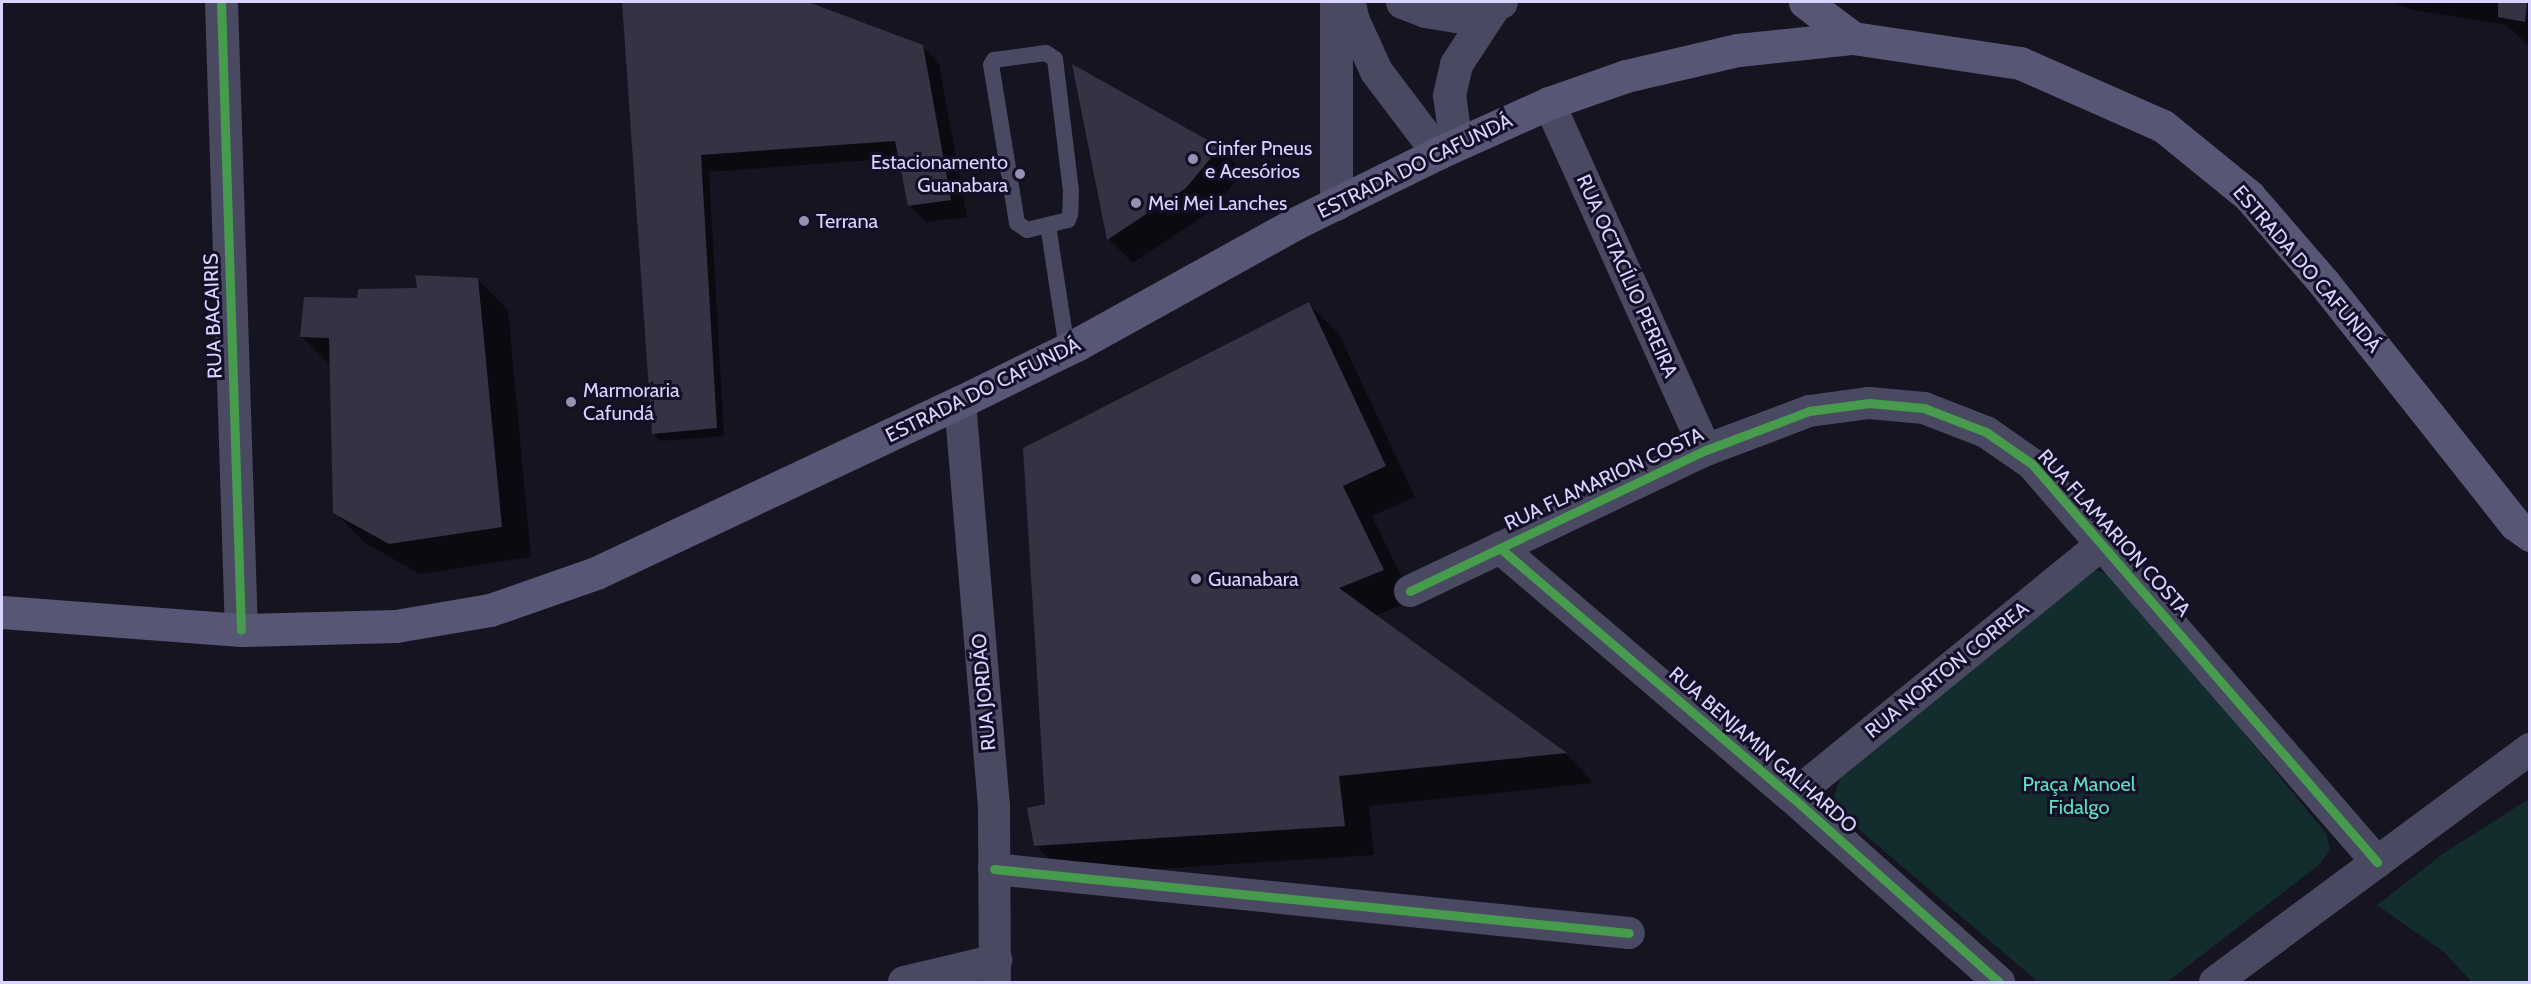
<!DOCTYPE html>
<meta charset="utf-8">
<style>
body{margin:0}
#map{position:relative;width:2531px;height:984px;overflow:hidden;background:#161421;font-family:Cabin,sans-serif}
div>[style]{position:absolute}
.green>*{inset:0;background:#132c2d}
.shadow>*{inset:0;background:#0007}
.building>*{inset:0;background:#343243}
.service>*{height:16px;margin:-8px;padding:0 8px;transform-origin:8px;border-radius:8px;background:#4a4962}
.minor>*{height:32px;margin:-16px;padding:0 16px;transform-origin:16px;border-radius:16px;background:#4a4962}
.tertiary>*{height:33px;margin:-16.5px;padding:0 16.5px;transform-origin:16.5px;border-radius:16.5px;background:#4a4962}
.secondary>*{height:33px;margin:-16.5px;padding:0 16.5px;transform-origin:16.5px;border-radius:16.5px;background:#575674}
.cycleway>*{height:9px;margin:-4.5px;padding:0 4.5px;transform-origin:4.5px;border-radius:4.5px;background:#469c4c}
.dots>*{width:16px;height:16px;translate:-50% -50%;box-sizing:border-box;border:3px solid #130f26;border-radius:50%}
span{translate:-50% -50%;white-space:nowrap;text-align:center;line-height:1.15;-webkit-text-stroke:6px #130f26;paint-order:stroke}
.poi-label{font-size:20px;color:#d9d4ff}
.left{translate:0 -50%;text-align:left}
.right{translate:-100% -50%;text-align:right}
.street-label{font-size:20px;color:#d9d4ff}
.park-label{font-size:20px;color:#5fe0c0}
.frame{position:absolute;inset:0;border:3px solid #d9d4ff;pointer-events:none}
</style>
<div id="map">
<div class="green">
<i style="clip-path:polygon(2097px 570px,2115px 577px,2326px 833px,2330px 849px,2320px 864px,2167px 982px,2038px 982px,1843px 816px,1834px 796px,1842px 773px,2081px 577px)"></i>
<i style="clip-path:polygon(2529px 799px,2529px 982px,2472px 982px,2444px 952px,2377px 905px,2444px 853px)"></i>
</div>
<div class="shadow">
<i style="clip-path:polygon(623px 2px,804px 2px,922px 46px,939px 64px,967px 217px,926px 222px,909px 205px,900px 158px,709px 172px,724px 436px,661px 441px,653px 433px)"></i>
<i style="clip-path:polygon(2393px 2px,2530px 2px,2530px 47px,2507px 25px,2412px 10px)"></i>
<i style="clip-path:polygon(1074px 67px,1219px 148px,1243px 172px,1210px 212px,1133px 263px,1109px 240px)"></i>
<i style="clip-path:polygon(478px 280px,508px 310px,531px 557px,420px 574px,365px 543px,335px 513px,331px 366px,302px 337px,359px 300px)"></i>
<i style="clip-path:polygon(1309px 304px,1339px 334px,1415px 497px,1372px 516px,1413px 600px,1375px 616px,1566px 754px,1594px 783px,1369px 806px,1374px 855px,1065px 875px,1035px 845px,1046px 805px)"></i>
</div>
<div class="building">
<i style="clip-path:polygon(622px 2px,808px 2px,923px 45px,951px 200px,908px 206px,895px 141px,701px 155px,717px 428px,652px 434px)"></i>
<i style="clip-path:polygon(2498px 2px,2527px 2px,2525px 22px,2498px 17px)"></i>
<i style="clip-path:polygon(1072px 64px,1220px 147px,1186px 188px,1107px 240px)"></i>
<i style="clip-path:polygon(415px 275px,478px 278px,502px 527px,389px 544px,333px 513px,329px 338px,300px 337px,304px 297px,357px 298px,358px 289px,417px 288px)"></i>
<i style="clip-path:polygon(1309px 302px,1386px 466px,1343px 486px,1384px 570px,1339px 588px,1567px 753px,1339px 776px,1345px 826px,1034px 846px,1027px 808px,1045px 804px,1023px 448px)"></i>
</div>
<div class="service">
<i style="left:1046px;top:53px;width:11px;rotate:34deg"></i>
<i style="left:1055px;top:59px;width:133px;rotate:83.1deg"></i>
<i style="left:1071px;top:191px;width:23px;rotate:92deg"></i>
<i style="left:1070px;top:214px;width:6px;rotate:108deg"></i>
<i style="left:1068px;top:220px;width:42px;rotate:166.3deg"></i>
<i style="left:1027px;top:230px;width:12px;rotate:-145deg"></i>
<i style="left:1017px;top:223px;width:160px;rotate:-99.3deg"></i>
<i style="left:991px;top:65px;width:6px;rotate:-59deg"></i>
<i style="left:994px;top:60px;width:52px;rotate:-7.7deg"></i>
<i style="left:1048px;top:225px;width:125px;rotate:81.3deg"></i>
</div>
<div class="minor">
<i style="left:1549px;top:103px;width:381px;rotate:65.7deg"></i>
<i style="left:960px;top:402px;width:405px;rotate:85.2deg"></i>
<i style="left:994px;top:806px;width:176px;rotate:89.7deg"></i>
<i style="left:1500px;top:548px;width:384px;rotate:40.5deg"></i>
<i style="left:1792px;top:797px;width:278px;rotate:41.8deg"></i>
<i style="left:1410px;top:591px;width:328px;rotate:-25.5deg"></i>
<i style="left:1706px;top:450px;width:110px;rotate:-20.7deg"></i>
<i style="left:1809px;top:411px;width:61px;rotate:-7.6deg"></i>
<i style="left:1869px;top:403px;width:55px;rotate:5.2deg"></i>
<i style="left:1924px;top:408px;width:66px;rotate:21.2deg"></i>
<i style="left:1986px;top:432px;width:56px;rotate:34.8deg"></i>
<i style="left:2032px;top:464px;width:527px;rotate:49.08deg"></i>
<i style="left:1792px;top:797px;width:402px;rotate:-39.2deg"></i>
<i style="left:994px;top:869px;width:638px;rotate:5.76deg"></i>
<i style="left:904px;top:982px;width:95px;rotate:-13.4deg"></i>
<i style="left:2215px;top:982px;width:392px;rotate:-36.5deg"></i>
</div>
<div class="tertiary">
<i style="left:221px;top:2px;width:628px;rotate:88.18deg"></i>
<i style="left:1336px;top:2px;width:202px;rotate:90deg"></i>
<i style="left:1349px;top:2px;width:16px;rotate:79deg"></i>
<i style="left:1352px;top:18px;width:58px;rotate:65.6deg"></i>
<i style="left:1376px;top:71px;width:103px;rotate:52.9deg"></i>
<i style="left:1402px;top:2px;width:25px;rotate:21deg"></i>
<i style="left:1425px;top:11px;width:31px;rotate:9deg"></i>
<i style="left:1456px;top:16px;width:47px;rotate:-17.3deg"></i>
<i style="left:1456px;top:144px;width:49px;rotate:-98.1deg"></i>
<i style="left:1449px;top:95px;width:32px;rotate:-77deg"></i>
<i style="left:1456px;top:64px;width:69px;rotate:-56.8deg"></i>
</div>
<div class="secondary">
<i style="left:1805px;top:2px;width:60px;rotate:36.9deg"></i>
<i style="left:2px;top:612px;width:240px;rotate:4.3deg"></i>
<i style="left:241px;top:630px;width:155px;rotate:-1.5deg"></i>
<i style="left:396px;top:626px;width:95px;rotate:-9.7deg"></i>
<i style="left:490px;top:610px;width:112px;rotate:-19.2deg"></i>
<i style="left:596px;top:573px;width:402px;rotate:-25.2deg"></i>
<i style="left:960px;top:402px;width:129px;rotate:-26.2deg"></i>
<i style="left:1076px;top:345px;width:252px;rotate:-29deg"></i>
<i style="left:1296px;top:223px;width:158px;rotate:-26.2deg"></i>
<i style="left:1438px;top:153px;width:122px;rotate:-24.2deg"></i>
<i style="left:1549px;top:103px;width:82px;rotate:-19.3deg"></i>
<i style="left:1626px;top:76px;width:115px;rotate:-13.1deg"></i>
<i style="left:1738px;top:50px;width:116px;rotate:-6deg"></i>
<i style="left:1853px;top:38px;width:169px;rotate:8.5deg"></i>
<i style="left:2020px;top:63px;width:156px;rotate:23.8deg"></i>
<i style="left:2163px;top:126px;width:111px;rotate:39.1deg"></i>
<i style="left:2249px;top:196px;width:115px;rotate:49.2deg"></i>
<i style="left:2324px;top:283px;width:308px;rotate:51.6deg"></i>
<i style="left:2515px;top:524px;width:19px;rotate:36deg"></i>
</div>
<div class="cycleway">
<i style="left:221px;top:2px;width:628px;rotate:88.18deg"></i>
<i style="left:1500px;top:548px;width:384px;rotate:40.5deg"></i>
<i style="left:1792px;top:797px;width:278px;rotate:41.8deg"></i>
<i style="left:1410px;top:591px;width:328px;rotate:-25.5deg"></i>
<i style="left:1706px;top:450px;width:110px;rotate:-20.7deg"></i>
<i style="left:1809px;top:411px;width:61px;rotate:-7.6deg"></i>
<i style="left:1869px;top:403px;width:55px;rotate:5.2deg"></i>
<i style="left:1924px;top:408px;width:66px;rotate:21.2deg"></i>
<i style="left:1986px;top:432px;width:56px;rotate:34.8deg"></i>
<i style="left:2032px;top:464px;width:527px;rotate:49.08deg"></i>
<i style="left:994px;top:869px;width:638px;rotate:5.76deg"></i>
</div>
<div class="dots">
<i style="left:1193px;top:159px;background:#9591b1"></i>
<i style="left:1020px;top:174px;background:#9591b1"></i>
<i style="left:1136px;top:203px;background:#9591b1"></i>
<i style="left:804px;top:221px;background:#9591b1"></i>
<i style="left:571px;top:402px;background:#9591b1"></i>
<i style="left:1196px;top:579px;background:#9591b1"></i>
</div>
<div class="poi-label">
<span class="left" style="left:1205px;top:160px">Cinfer Pneus<br>e Acesórios</span>
<span class="right" style="left:1008px;top:174px">Estacionamento<br>Guanabara</span>
<span class="left" style="left:1148px;top:203px">Mei Mei Lanches</span>
<span class="left" style="left:816px;top:221px">Terrana</span>
<span class="left" style="left:583px;top:402px">Marmoraria<br>Cafundá</span>
<span class="left" style="left:1208px;top:579px">Guanabara</span>
</div>
<div class="street-label">
<span style="left:1415px;top:166px;rotate:-26deg">ESTRADA DO CAFUNDÁ</span>
<span style="left:2307px;top:269px;rotate:49deg">ESTRADA DO CAFUNDÁ</span>
<span style="left:1627px;top:276px;rotate:66deg">RUA OCTACÍLIO PEREIRA</span>
<span style="left:213px;top:316px;rotate:-92deg">RUA BACAIRIS</span>
<span style="left:983px;top:390px;rotate:-26deg">ESTRADA DO CAFUNDÁ</span>
<span style="left:1604px;top:479px;rotate:-25deg">RUA FLAMARION COSTA</span>
<span style="left:2114px;top:533px;rotate:48deg">RUA FLAMARION COSTA</span>
<span style="left:1947px;top:670px;rotate:-39deg">RUA NORTON CORREA</span>
<span style="left:984px;top:692px;rotate:-95deg">RUA JORDÃO</span>
<span style="left:1763px;top:750px;rotate:41deg">RUA BENJAMIN GALHARDO</span>
</div>
<div class="park-label">
<span style="left:2079px;top:796px">Praça Manoel<br>Fidalgo</span>
</div>
<div class="frame"></div>
</div>
